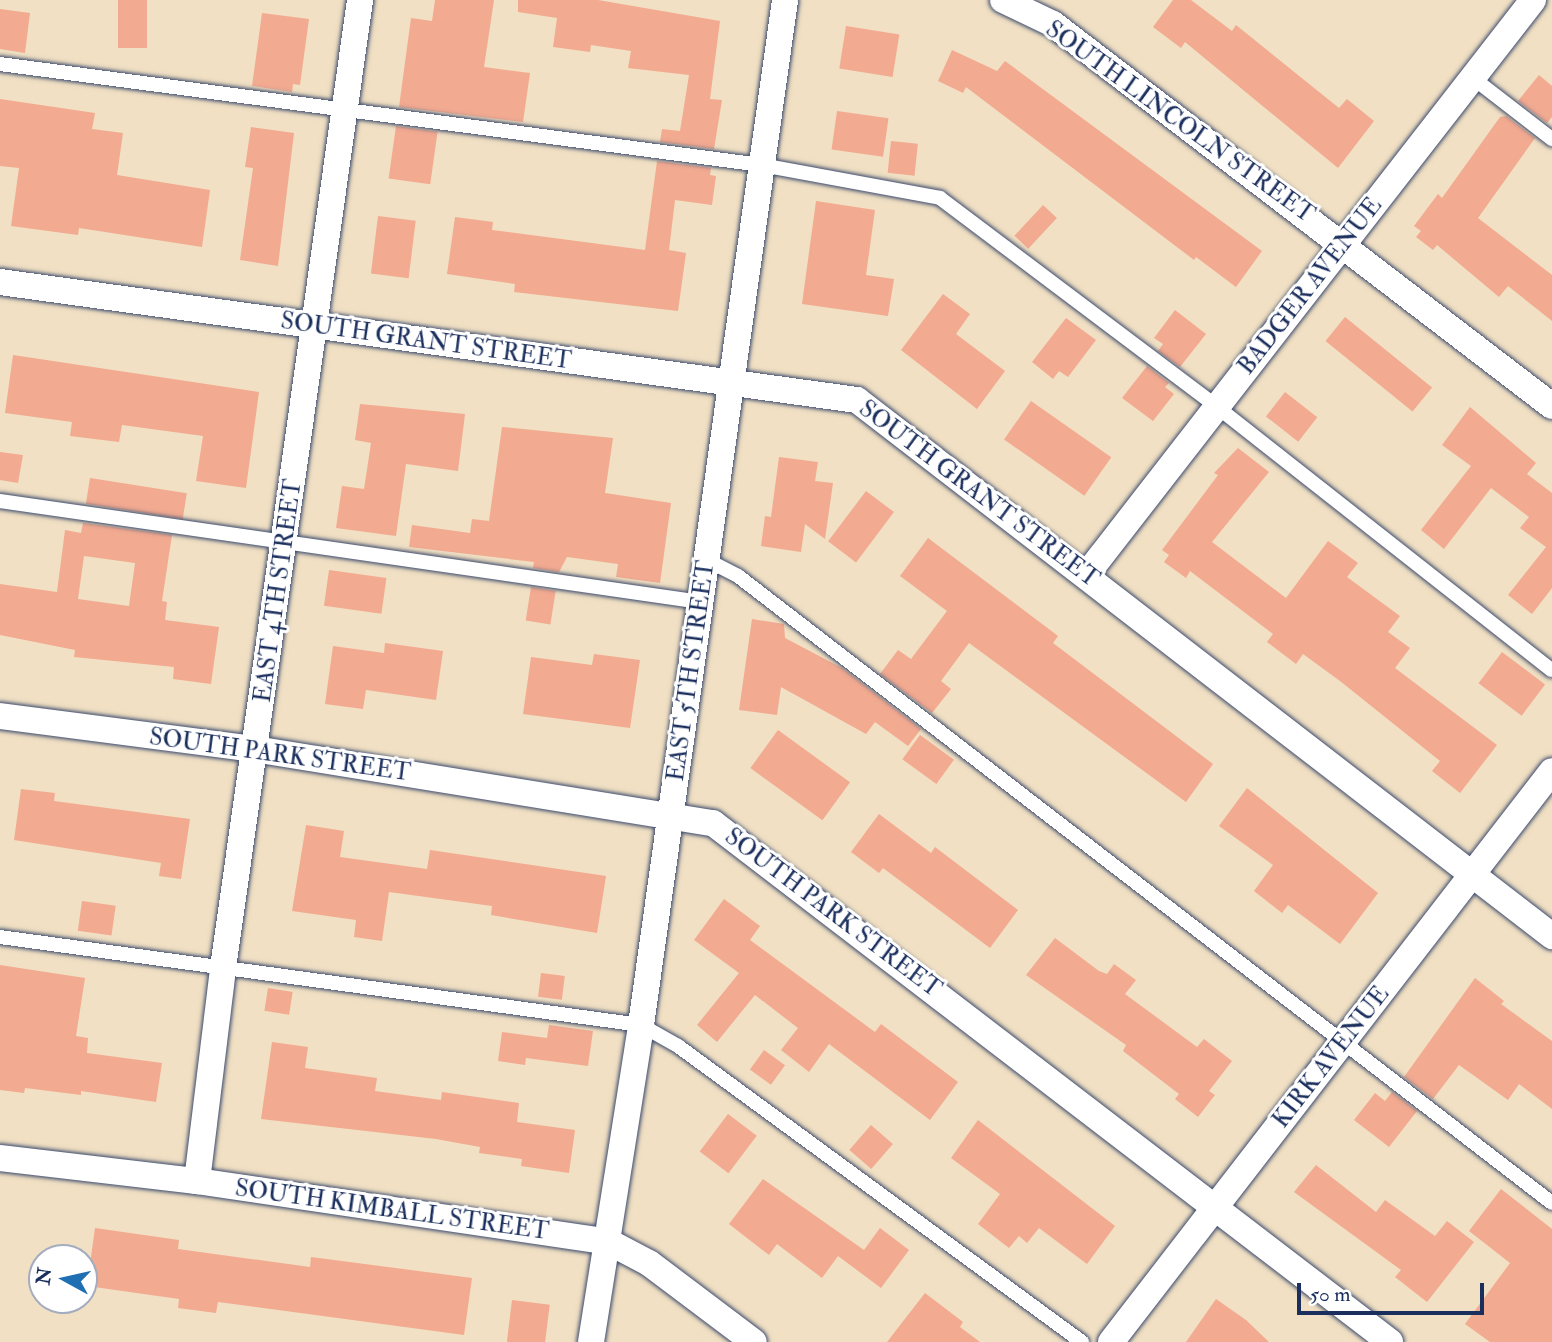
<!DOCTYPE html>
<style>
body{margin:0}
#map{position:relative;width:1552px;height:1342px;overflow:hidden;background:#f1e0c3;font-family:"IM FELL Double Pica",serif}
div>[style]{position:absolute}
.building>*{inset:0;background:#f2aa91;transform-origin:0 0}
.roads{filter:drop-shadow(0 0 2px #3b4a6d) drop-shadow(0 0 2px #3b4a6d)}
.lane>*{height:14px;margin:-7px;padding:0 7px;transform-origin:7px;border-radius:7px;background:#fff}
.street>*{height:26px;margin:-13px;padding:0 13px;transform-origin:13px;border-radius:13px;background:#fff}
span{translate:-50% -50%;white-space:nowrap;text-align:center;line-height:1.15;-webkit-text-stroke:6px #fff;paint-order:stroke}
.street-label{font-size:24px;color:#1b2f5e}
.north{position:absolute;left:28px;top:1244px;width:70px;height:70px;box-sizing:border-box;background:#fff;border:2px solid #a4acbf;border-radius:50%;rotate:278deg;font-size:19px;font-weight:700;line-height:28px;text-align:center;color:#1b2f5e}
.north::after{content:'';display:block;margin:auto;width:24px;height:32px;background:#1f6fb2;clip-path:polygon(50% 0,100% 100%,50% 72%,0 100%)}
.scale{position:absolute;left:1297px;top:1283px;width:187px;height:32px;box-sizing:border-box;border:4px solid #1b2f5e;border-top:0;padding-left:9px;font-size:21px;line-height:24px;white-space:nowrap;color:#1b2f5e;-webkit-text-stroke:5px #fff;paint-order:stroke}
</style>
<div id="map">
<div class="building">
<i style="left:118px;top:0;width:29px;height:48px"></i>
<i style="clip-path:polygon(435px 0,494px 0,484px 67px,530px 73px,523px 122px,399px 107px,411px 18px,432px 21px)"></i>
<i style="clip-path:polygon(518px 0,598px 0,720px 21px,710px 99px,722px 100px,714px 149px,660px 142px,662px 129px,680px 131px,689px 75px,628px 68px,631px 51px,591px 45px,590px 52px,553px 47px,557px 18px,518px 12px)"></i>
<i style="clip-path:polygon(1173px 0,1191px 0,1232px 31px,1236px 25px,1339px 108px,1347px 99px,1374px 121px,1338px 168px,1185px 42px,1181px 48px,1153px 27px)"></i>
<i style="clip-path:polygon(0 9px,30px 13px,25px 53px,0 49px)"></i>
<i style="clip-path:polygon(262px 13px,309px 19px,300px 85px,293px 84px,292px 92px,252px 86px)"></i>
<i style="left:846px;top:26px;width:54px;height:43px;rotate:9deg"></i>
<i style="clip-path:polygon(952px 50px,997px 71px,1005px 61px,1262px 251px,1236px 287px,1196px 257px,1194px 260px,966px 87px,963px 93px,938px 81px)"></i>
<i style="clip-path:polygon(1539px 75px,1552px 86px,1552px 117px,1547px 123px,1518px 101px)"></i>
<i style="clip-path:polygon(0 99px,95px 113px,92px 129px,123px 133px,117px 175px,210px 190px,202px 247px,79px 228px,78px 235px,11px 226px,19px 168px,0 166px)"></i>
<i style="left:837px;top:111px;width:52px;height:39px;rotate:8deg"></i>
<i style="clip-path:polygon(1506px 116px,1535px 138px,1478px 218px,1552px 275px,1552px 321px,1508px 286px,1499px 297px,1437px 245px,1433px 250px,1416px 237px,1421px 231px,1414px 226px,1438px 194px,1442px 198px,1500px 117px)"></i>
<i style="left:396px;top:126px;width:42px;height:53px;rotate:8deg"></i>
<i style="clip-path:polygon(251px 127px,294px 133px,278px 266px,240px 260px,253px 168px,245px 167px)"></i>
<i style="left:891px;top:141px;width:27px;height:32px;rotate:6deg"></i>
<i style="clip-path:polygon(657px 161px,711px 168px,710px 175px,716px 176px,712px 205px,675px 200px,669px 250px,686px 253px,678px 311px,514px 292px,515px 284px,447px 274px,455px 217px,493px 222px,492px 230px,645px 250px)"></i>
<i style="clip-path:polygon(816px 201px,875px 210px,866px 275px,894px 279px,888px 316px,802px 304px)"></i>
<i style="left:1043px;top:205px;width:19px;height:42px;rotate:43deg"></i>
<i style="left:378px;top:216px;width:38px;height:58px;rotate:7deg"></i>
<i style="clip-path:polygon(943px 294px,970px 314px,956px 334px,1005px 371px,977px 409px,901px 350px)"></i>
<i style="clip-path:polygon(1175px 310px,1206px 334px,1180px 367px,1158px 351px,1163px 344px,1154px 338px)"></i>
<i style="left:1345px;top:317px;width:112px;height:31px;rotate:39deg"></i>
<i style="clip-path:polygon(1066px 318px,1096px 340px,1068px 377px,1059px 371px,1053px 379px,1032px 362px)"></i>
<i style="clip-path:polygon(13px 355px,259px 392px,246px 488px,196px 481px,203px 436px,122px 425px,119px 442px,70px 436px,72px 422px,5px 413px)"></i>
<i style="clip-path:polygon(1147px 366px,1169px 383px,1165px 387px,1174px 394px,1153px 421px,1122px 398px)"></i>
<i style="left:1285px;top:392px;width:41px;height:31px;rotate:38deg"></i>
<i style="left:1031px;top:401px;width:98px;height:47px;rotate:35deg"></i>
<i style="clip-path:polygon(360px 404px,465px 414px,458px 471px,406px 464px,396px 536px,336px 528px,342px 486px,364px 489px,371px 443px,355px 440px)"></i>
<i style="clip-path:polygon(1470px 407px,1536px 463px,1527px 474px,1552px 493px,1552px 588px,1532px 614px,1508px 595px,1546px 547px,1520px 528px,1529px 517px,1491px 488px,1444px 549px,1421px 530px,1471px 466px,1442px 445px)"></i>
<i style="clip-path:polygon(502px 427px,613px 438px,605px 493px,671px 503px,660px 583px,616px 577px,618px 564px,567px 557px,559px 572px,533px 568px,534px 562px,409px 547px,412px 525px,470px 533px,472px 519px,489px 521px)"></i>
<i style="clip-path:polygon(1238px 448px,1269px 472px,1212px 542px,1286px 598px,1328px 541px,1358px 563px,1347px 577px,1400px 616px,1388px 632px,1410px 648px,1395px 668px,1497px 745px,1460px 793px,1432px 771px,1440px 761px,1340px 681px,1303px 654px,1296px 664px,1267px 642px,1273px 634px,1190px 571px,1186px 578px,1164px 562px,1169px 555px,1162px 550px,1218px 475px,1214px 473px)"></i>
<i style="clip-path:polygon(0 452px,23px 455px,18px 483px,0 480px)"></i>
<i style="clip-path:polygon(779px 457px,818px 462px,815px 481px,833px 483px,825px 539px,805px 524px,801px 552px,761px 546px,765px 516px,771px 517px)"></i>
<i style="left:90px;top:478px;width:98px;height:26px;rotate:9deg"></i>
<i style="left:866px;top:491px;width:35px;height:63px;rotate:37deg"></i>
<i style="clip-path:polygon(evenodd,83px 523px,172px 535px,162px 601px,167px 602px,165px 620px,219px 627px,211px 684px,173px 679px,174px 667px,74px 657px,75px 650px,0 635px,0 584px,57px 592px,65px 530px,81px 533px,83px 523px,84px 556px,135px 563px,129px 606px,78px 599px,84px 556px)"></i>
<i style="clip-path:polygon(928px 538px,1058px 636px,1053px 643px,1213px 764px,1186px 802px,969px 643px,941px 681px,951px 689px,932px 713px,880px 674px,898px 650px,911px 659px,947px 611px,900px 576px)"></i>
<i style="left:329px;top:570px;width:58px;height:36px;rotate:8deg"></i>
<i style="left:531px;top:587px;width:25px;height:34px;rotate:9deg"></i>
<i style="clip-path:polygon(752px 619px,784px 624px,785px 638px,842px 668px,921px 729px,908px 746px,875px 722px,866px 734px,781px 687px,777px 715px,739px 710px)"></i>
<i style="clip-path:polygon(385px 643px,443px 651px,436px 700px,366px 690px,363px 709px,325px 704px,333px 646px,384px 653px)"></i>
<i style="left:1502px;top:652px;width:54px;height:39px;rotate:37deg"></i>
<i style="clip-path:polygon(594px 654px,640px 660px,630px 728px,523px 714px,531px 657px,592px 665px)"></i>
<i style="left:778px;top:730px;width:89px;height:47px;rotate:36deg"></i>
<i style="left:920px;top:735px;width:42px;height:30px;rotate:36deg"></i>
<i style="clip-path:polygon(1247px 788px,1378px 893px,1340px 944px,1288px 905px,1282px 913px,1254px 891px,1273px 865px,1219px 826px)"></i>
<i style="clip-path:polygon(21px 789px,55px 793px,54px 801px,190px 819px,181px 879px,159px 876px,161px 863px,14px 840px)"></i>
<i style="clip-path:polygon(879px 814px,931px 853px,935px 847px,1018px 910px,990px 948px,883px 868px,879px 873px,851px 852px)"></i>
<i style="clip-path:polygon(306px 825px,344px 831px,340px 857px,427px 869px,430px 850px,606px 876px,597px 933px,491px 915px,492px 906px,389px 892px,382px 941px,354px 937px,356px 920px,292px 911px)"></i>
<i style="clip-path:polygon(724px 899px,760px 926px,750px 940px,875px 1032px,881px 1024px,958px 1082px,930px 1120px,829px 1044px,809px 1072px,781px 1050px,798px 1028px,755px 995px,717px 1042px,697px 1025px,739px 973px,694px 940px)"></i>
<i style="left:82px;top:901px;width:34px;height:30px;rotate:8deg"></i>
<i style="clip-path:polygon(1055px 938px,1099px 971px,1107px 974px,1114px 964px,1136px 980px,1125px 994px,1197px 1047px,1204px 1039px,1232px 1061px,1209px 1091px,1215px 1095px,1198px 1117px,1175px 1099px,1179px 1094px,1123px 1051px,1126px 1045px,1026px 975px)"></i>
<i style="clip-path:polygon(0 965px,85px 978px,76px 1036px,88px 1038px,87px 1053px,162px 1063px,156px 1102px,81px 1091px,81px 1095px,25px 1088px,24px 1093px,0 1090px)"></i>
<i style="left:541px;top:973px;width:24px;height:24px;rotate:7deg"></i>
<i style="clip-path:polygon(1475px 978px,1504px 1001px,1501px 1004px,1552px 1041px,1552px 1109px,1519px 1084px,1508px 1100px,1459px 1065px,1433px 1099px,1404px 1077px)"></i>
<i style="left:268px;top:988px;width:25px;height:23px;rotate:9deg"></i>
<i style="clip-path:polygon(549px 1025px,593px 1031px,588px 1066px,526px 1058px,525px 1065px,498px 1061px,502px 1032px,547px 1038px)"></i>
<i style="clip-path:polygon(272px 1042px,308px 1047px,305px 1068px,377px 1078px,375px 1091px,441px 1100px,442px 1092px,519px 1103px,517px 1122px,575px 1130px,569px 1173px,521px 1166px,522px 1159px,479px 1153px,480px 1147px,436px 1139px,261px 1119px)"></i>
<i style="left:764px;top:1050px;width:26px;height:24px;rotate:36deg"></i>
<i style="clip-path:polygon(1392px 1092px,1417px 1111px,1389px 1147px,1354px 1120px,1375px 1093px,1385px 1101px)"></i>
<i style="left:728px;top:1114px;width:36px;height:47px;rotate:37deg"></i>
<i style="clip-path:polygon(978px 1120px,1115px 1226px,1087px 1264px,1039px 1228px,1027px 1243px,1019px 1236px,1009px 1248px,978px 1224px,1000px 1194px,951px 1158px)"></i>
<i style="left:871px;top:1125px;width:29px;height:33px;rotate:41deg"></i>
<i style="clip-path:polygon(1316px 1165px,1376px 1212px,1385px 1200px,1435px 1236px,1447px 1221px,1474px 1242px,1427px 1302px,1395px 1277px,1401px 1270px,1294px 1192px)"></i>
<i style="clip-path:polygon(763px 1179px,864px 1250px,880px 1228px,909px 1250px,881px 1288px,838px 1256px,822px 1278px,777px 1244px,769px 1255px,729px 1224px)"></i>
<i style="clip-path:polygon(1501px 1189px,1552px 1229px,1552px 1342px,1490px 1342px,1465px 1324px,1510px 1263px,1469px 1231px)"></i>
<i style="clip-path:polygon(95px 1228px,179px 1240px,178px 1249px,310px 1267px,311px 1257px,472px 1278px,464px 1335px,218px 1302px,216px 1313px,178px 1308px,179px 1299px,87px 1286px)"></i>
<i style="clip-path:polygon(925px 1293px,963px 1322px,960px 1327px,980px 1342px,887px 1342px)"></i>
<i style="clip-path:polygon(1216px 1299px,1246px 1320px,1269px 1342px,1186px 1342px)"></i>
<i style="left:512px;top:1300px;width:38px;height:42px;rotate:7deg"></i>
</div>
<div class="roads">
<div class="lane">
<i style="left:0;top:64px;width:768px;rotate:7.56deg"></i>
<i style="left:761px;top:165px;width:182px;rotate:10.4deg"></i>
<i style="left:940px;top:198px;width:346px;rotate:37deg"></i>
<i style="left:1216px;top:406px;width:427px;rotate:38.2deg"></i>
<i style="left:1473px;top:78px;width:100px;rotate:37.7deg"></i>
<i style="left:0;top:501px;width:708px;rotate:8.2deg"></i>
<i style="left:707px;top:560px;width:35px;rotate:27deg"></i>
<i style="left:738px;top:576px;width:1027px;rotate:37.61deg"></i>
<i style="left:0;top:937px;width:647px;rotate:7.82deg"></i>
<i style="left:641px;top:1025px;width:43px;rotate:29.6deg"></i>
<i style="left:678px;top:1046px;width:501px;rotate:36.23deg"></i>
</div>
<div class="street">
<i style="left:1003px;top:0;width:55px;rotate:25.6deg"></i>
<i style="left:1053px;top:24px;width:628px;rotate:37.44deg"></i>
<i style="left:0;top:282px;width:865px;rotate:7.84deg"></i>
<i style="left:857px;top:400px;width:878px;rotate:37.64deg"></i>
<i style="left:1087px;top:574px;width:727px;rotate:-52.15deg"></i>
<i style="left:0;top:716px;width:256px;rotate:7.4deg"></i>
<i style="left:254px;top:749px;width:465px;rotate:9.2deg"></i>
<i style="left:713px;top:823px;width:853px;rotate:37.47deg"></i>
<i style="left:0;top:1158px;width:198px;rotate:6.7deg"></i>
<i style="left:197px;top:1181px;width:416px;rotate:8.4deg"></i>
<i style="left:609px;top:1242px;width:45px;rotate:27.7deg"></i>
<i style="left:649px;top:1263px;width:131px;rotate:37deg"></i>
<i style="left:197px;top:1181px;width:215px;rotate:-83deg"></i>
<i style="left:223px;top:968px;width:978px;rotate:-81.94deg"></i>
<i style="left:591px;top:1342px;width:321px;rotate:-81deg"></i>
<i style="left:641px;top:1025px;width:1035px;rotate:-82deg"></i>
<i style="left:1111px;top:1342px;width:721px;rotate:-52.32deg"></i>
</div>
</div>
<div class="street-label">
<span style="left:1180px;top:122px;rotate:36deg">SOUTH LINCOLN STREET</span>
<span style="left:1310px;top:286px;rotate:-52deg">BADGER AVENUE</span>
<span style="left:426px;top:341px;rotate:8deg">SOUTH GRANT STREET</span>
<span style="left:979px;top:494px;rotate:37deg">SOUTH GRANT STREET</span>
<span style="left:278px;top:591px;rotate:-82deg">EAST 4TH STREET</span>
<span style="left:691px;top:671px;rotate:-82deg">EAST 5TH STREET</span>
<span style="left:280px;top:755px;rotate:8deg">SOUTH PARK STREET</span>
<span style="left:833px;top:913px;rotate:37deg">SOUTH PARK STREET</span>
<span style="left:1331px;top:1057px;rotate:-52deg">KIRK AVENUE</span>
<span style="left:392px;top:1210px;rotate:8deg">SOUTH KIMBALL STREET</span>
</div>
<div class="north">N</div>
<div class="scale">50 m</div>
</div>
